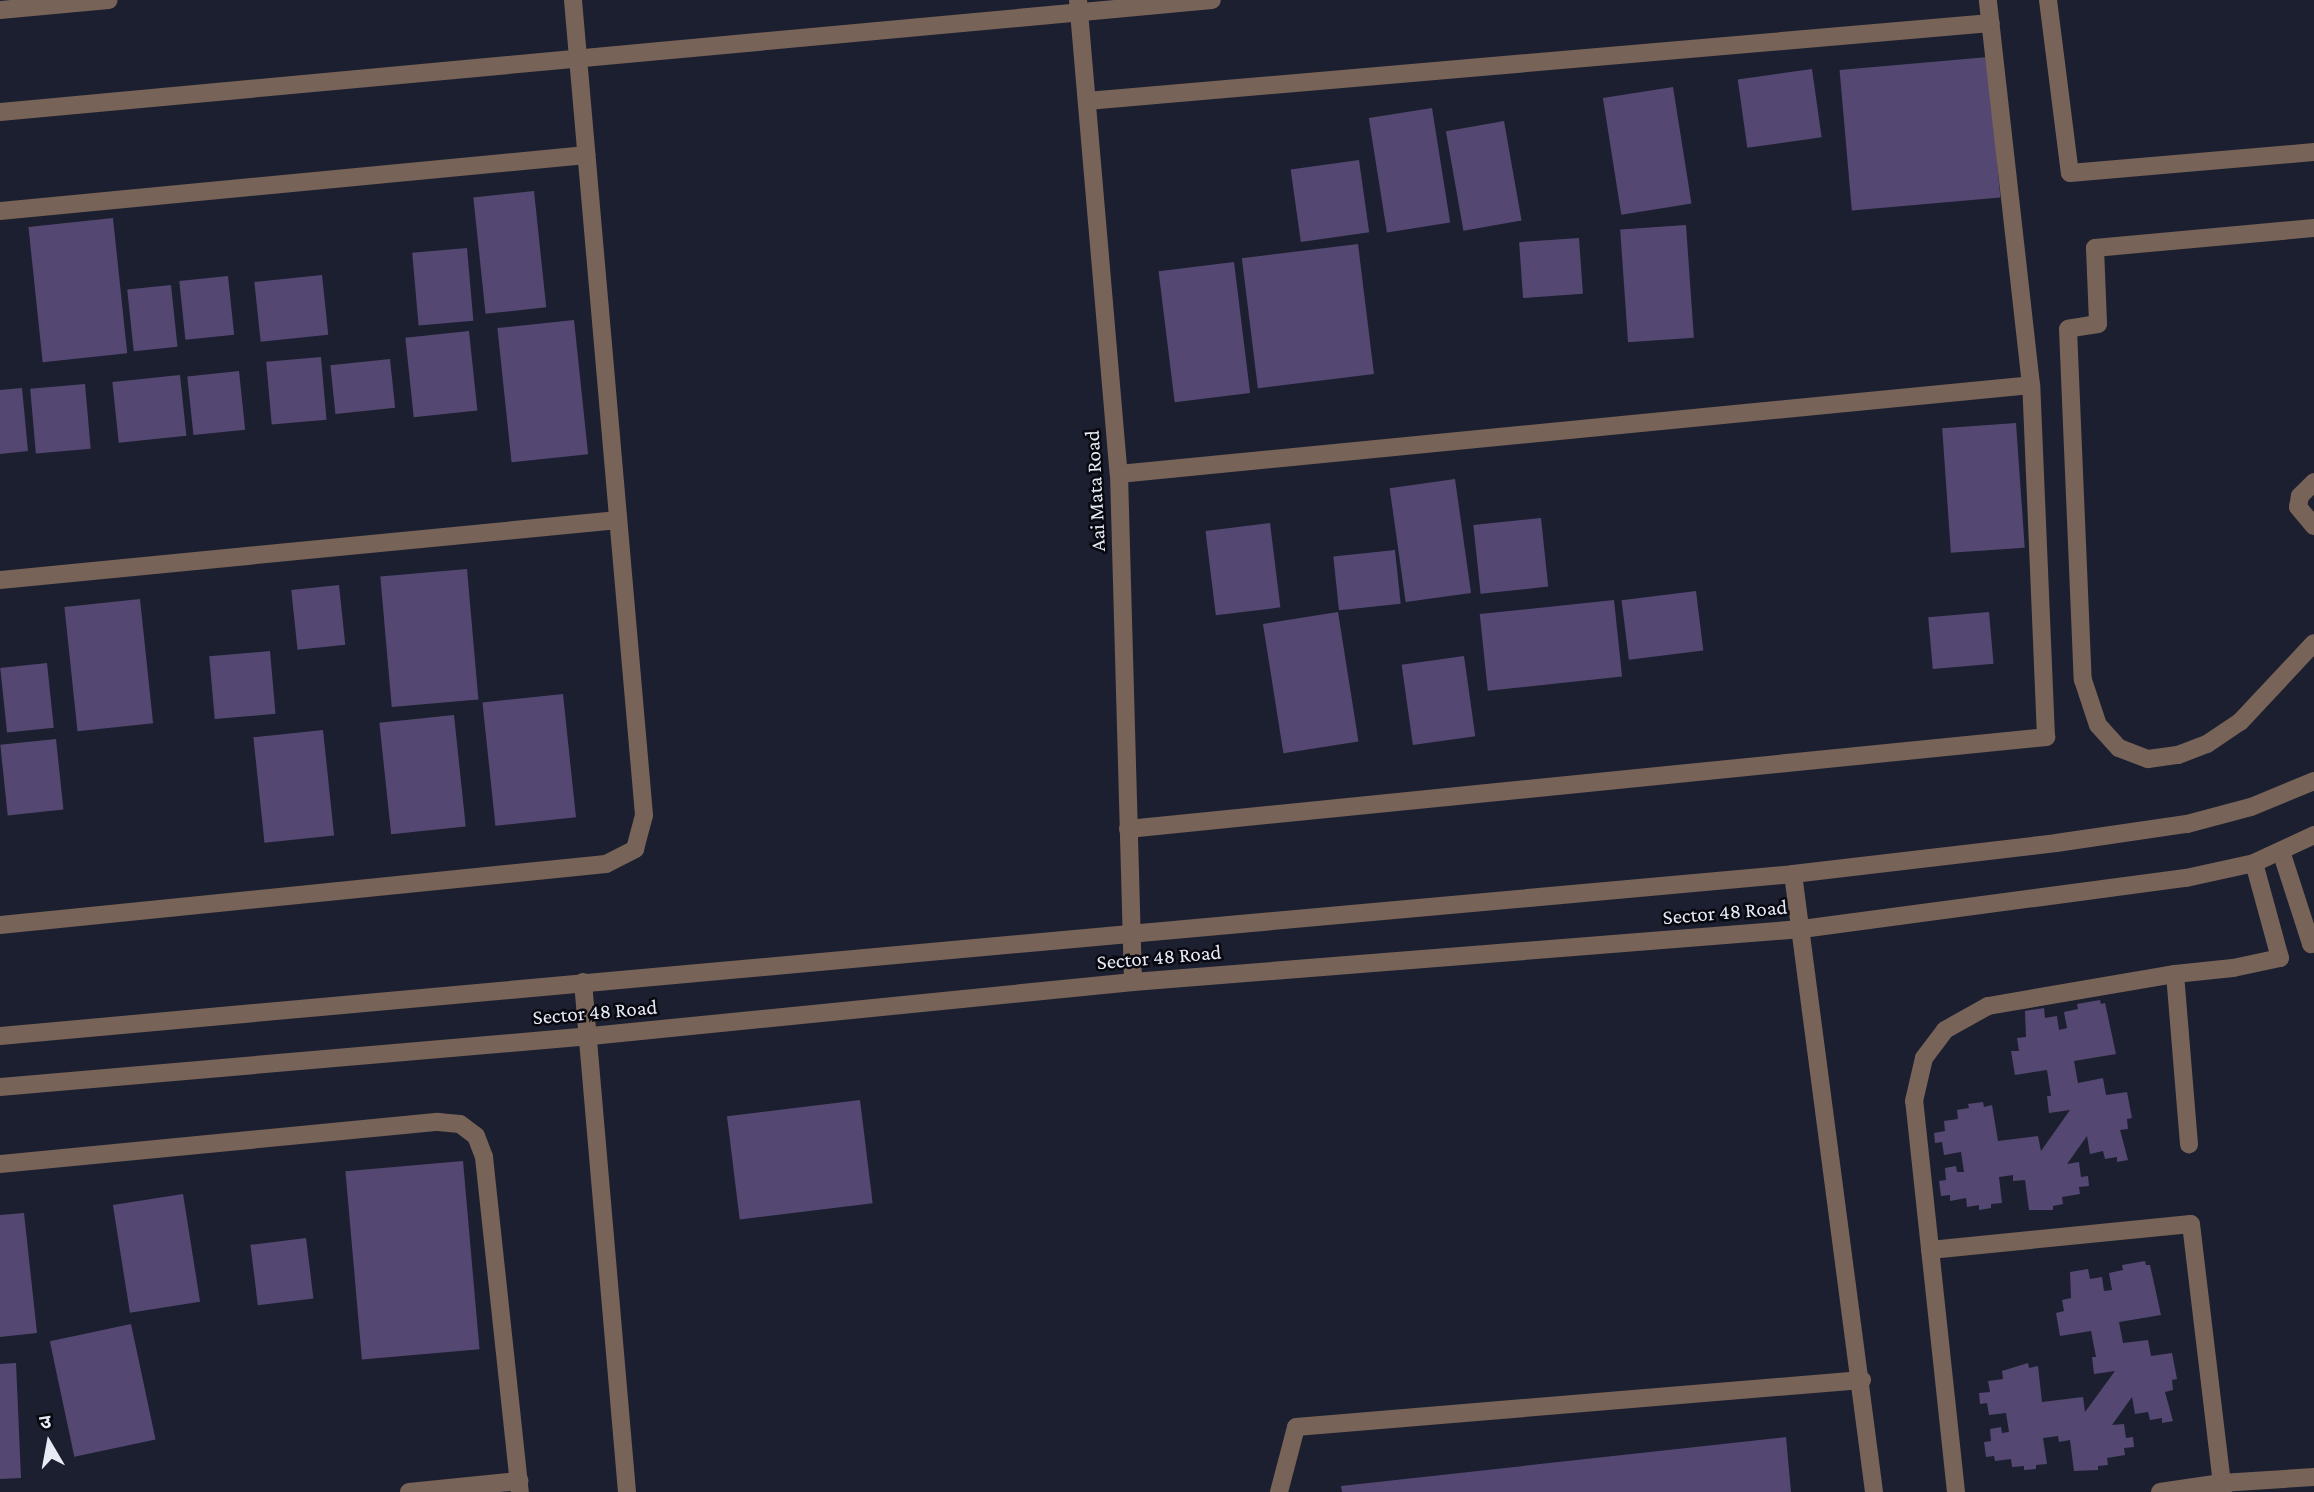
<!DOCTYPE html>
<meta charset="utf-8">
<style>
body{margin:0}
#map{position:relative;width:2314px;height:1492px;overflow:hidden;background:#1c1f2f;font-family:"Crimson Pro","Noto Sans Devanagari",serif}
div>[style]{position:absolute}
.building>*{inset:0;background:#544872;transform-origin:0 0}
.service>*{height:18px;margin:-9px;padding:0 9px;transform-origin:9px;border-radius:9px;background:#776357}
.minor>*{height:18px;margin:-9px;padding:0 9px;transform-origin:9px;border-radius:9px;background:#776357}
.tertiary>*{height:18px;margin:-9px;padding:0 9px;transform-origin:9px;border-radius:9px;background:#776357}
span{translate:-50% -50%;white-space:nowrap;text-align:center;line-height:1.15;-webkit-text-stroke:5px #080910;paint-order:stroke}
.street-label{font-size:21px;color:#e8ebf6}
.north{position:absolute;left:14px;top:1408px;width:70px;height:70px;-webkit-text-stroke:5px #080910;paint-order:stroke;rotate:350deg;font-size:19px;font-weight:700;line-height:28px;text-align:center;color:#e8ebf6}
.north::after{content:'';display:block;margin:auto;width:24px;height:32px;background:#e8ebf6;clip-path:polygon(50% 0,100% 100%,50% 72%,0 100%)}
</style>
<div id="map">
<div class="building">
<i style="left:1988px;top:57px;width:141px;height:149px;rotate:85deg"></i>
<i style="left:1812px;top:69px;width:69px;height:75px;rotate:82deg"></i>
<i style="left:1673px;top:87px;width:118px;height:71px;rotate:81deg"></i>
<i style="left:1432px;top:108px;width:116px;height:64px;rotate:81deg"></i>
<i style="left:1504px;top:121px;width:101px;height:59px;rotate:80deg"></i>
<i style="left:1359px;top:160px;width:73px;height:69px;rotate:82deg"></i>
<i style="left:534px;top:191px;width:117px;height:61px;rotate:84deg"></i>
<i style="left:113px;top:218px;width:136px;height:85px;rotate:84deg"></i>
<i style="left:1686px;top:225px;width:113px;height:66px;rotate:86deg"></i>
<i style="left:1579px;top:238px;width:56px;height:60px;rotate:86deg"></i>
<i style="left:1358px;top:244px;width:131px;height:117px;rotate:83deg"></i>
<i style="left:467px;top:248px;width:73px;height:55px;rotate:85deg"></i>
<i style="left:1234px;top:262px;width:132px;height:76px;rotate:83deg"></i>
<i style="left:322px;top:275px;width:60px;height:68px;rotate:84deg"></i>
<i style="left:228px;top:276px;width:59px;height:49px;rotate:84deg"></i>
<i style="left:171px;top:285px;width:62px;height:44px;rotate:84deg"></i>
<i style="left:574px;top:320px;width:135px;height:77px;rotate:84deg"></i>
<i style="left:469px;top:331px;width:80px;height:64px;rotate:84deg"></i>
<i style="left:321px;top:357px;width:63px;height:55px;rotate:85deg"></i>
<i style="left:390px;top:359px;width:49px;height:60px;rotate:84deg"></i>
<i style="left:239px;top:371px;width:59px;height:52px;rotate:84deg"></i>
<i style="left:180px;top:375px;width:61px;height:68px;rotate:84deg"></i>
<i style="left:85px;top:384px;width:65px;height:55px;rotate:85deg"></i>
<i style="clip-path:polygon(22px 388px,28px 451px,0 454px,0 390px)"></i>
<i style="left:2016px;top:423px;width:125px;height:74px;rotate:86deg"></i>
<i style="left:1455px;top:479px;width:115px;height:66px;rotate:82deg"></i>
<i style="left:1541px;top:518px;width:69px;height:68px;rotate:84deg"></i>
<i style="left:1270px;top:523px;width:85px;height:65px;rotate:83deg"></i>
<i style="left:1395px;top:550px;width:54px;height:62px;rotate:84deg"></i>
<i style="left:467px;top:569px;width:131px;height:87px;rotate:85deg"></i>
<i style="left:339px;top:585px;width:60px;height:48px;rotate:84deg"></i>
<i style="left:1696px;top:591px;width:60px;height:75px;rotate:83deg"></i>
<i style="left:140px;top:599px;width:125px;height:76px;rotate:84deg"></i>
<i style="left:1614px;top:600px;width:77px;height:135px;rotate:84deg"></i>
<i style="left:1338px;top:612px;width:131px;height:76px;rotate:81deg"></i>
<i style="left:1989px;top:612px;width:52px;height:61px;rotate:85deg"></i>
<i style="left:270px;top:651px;width:63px;height:61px;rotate:85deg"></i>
<i style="left:1464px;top:656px;width:81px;height:63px;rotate:82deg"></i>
<i style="left:47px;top:663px;width:65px;height:47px;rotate:84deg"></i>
<i style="left:563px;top:694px;width:124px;height:81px;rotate:84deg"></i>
<i style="left:454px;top:715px;width:112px;height:75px;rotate:84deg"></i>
<i style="left:323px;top:730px;width:106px;height:70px;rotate:84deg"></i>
<i style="left:56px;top:739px;width:71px;height:56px;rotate:84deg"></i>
<i style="clip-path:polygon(2100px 1000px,2101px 1004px,2105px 1003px,2116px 1054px,2074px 1061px,2078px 1083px,2103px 1078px,2106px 1095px,2127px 1092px,2132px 1118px,2127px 1119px,2128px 1129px,2120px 1130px,2128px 1160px,2117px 1162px,2117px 1157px,2105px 1159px,2103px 1151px,2090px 1154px,2087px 1136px,2067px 1164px,2079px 1162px,2081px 1177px,2088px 1176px,2089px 1186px,2079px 1187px,2080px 1194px,2062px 1197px,2063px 1204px,2053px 1206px,2053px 1210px,2029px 1210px,2025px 1180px,2013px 1181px,2013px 1175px,1999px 1177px,2002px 1203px,1991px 1204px,1991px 1208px,1979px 1210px,1979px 1205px,1967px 1207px,1966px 1198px,1950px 1201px,1950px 1195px,1941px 1196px,1939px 1181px,1946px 1180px,1945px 1168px,1956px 1166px,1957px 1172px,1964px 1172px,1961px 1152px,1944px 1155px,1942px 1142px,1935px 1143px,1934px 1133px,1945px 1131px,1944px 1121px,1958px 1119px,1957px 1110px,1969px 1108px,1968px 1104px,1983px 1102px,1984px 1107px,1992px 1105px,1998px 1141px,2038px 1136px,2041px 1151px,2070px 1110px,2049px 1113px,2047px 1096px,2051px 1096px,2047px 1070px,2015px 1075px,2011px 1051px,2019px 1051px,2017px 1038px,2026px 1037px,2025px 1011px,2044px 1008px,2045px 1018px,2057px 1016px,2059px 1030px,2067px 1028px,2064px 1012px,2078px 1009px,2077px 1004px)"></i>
<i style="left:860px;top:1100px;width:104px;height:134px;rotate:83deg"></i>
<i style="left:463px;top:1161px;width:189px;height:118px;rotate:85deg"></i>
<i style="left:183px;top:1194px;width:109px;height:71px;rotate:81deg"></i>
<i style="clip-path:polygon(24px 1213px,37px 1333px,0 1337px,0 1215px)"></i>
<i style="left:306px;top:1238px;width:61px;height:56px;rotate:83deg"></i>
<i style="clip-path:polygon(2145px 1261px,2146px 1265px,2150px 1265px,2161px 1315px,2119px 1322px,2123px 1343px,2148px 1340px,2151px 1356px,2172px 1353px,2177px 1379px,2172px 1380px,2173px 1390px,2165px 1392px,2173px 1421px,2162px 1423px,2162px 1418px,2150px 1420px,2148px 1412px,2135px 1414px,2132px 1397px,2112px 1425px,2124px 1424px,2126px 1438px,2133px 1437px,2134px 1447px,2124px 1448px,2125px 1455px,2107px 1458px,2108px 1465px,2098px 1466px,2098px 1470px,2074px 1471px,2070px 1440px,2059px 1442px,2058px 1436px,2043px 1438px,2047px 1464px,2036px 1465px,2036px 1469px,2024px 1470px,2024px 1466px,2012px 1467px,2011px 1459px,1995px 1461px,1994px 1456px,1986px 1457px,1984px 1442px,1991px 1441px,1990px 1429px,2001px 1427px,2002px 1433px,2009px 1432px,2006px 1413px,1989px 1415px,1987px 1403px,1980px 1404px,1979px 1393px,1990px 1392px,1988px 1381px,2003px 1379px,2002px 1371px,2028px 1363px,2029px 1368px,2038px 1366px,2042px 1402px,2083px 1397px,2085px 1412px,2115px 1371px,2094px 1374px,2092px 1357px,2096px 1357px,2091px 1331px,2060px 1336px,2056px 1313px,2064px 1311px,2062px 1300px,2071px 1298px,2070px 1272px,2088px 1269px,2090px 1279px,2102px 1277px,2104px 1291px,2112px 1290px,2109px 1273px,2123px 1270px,2122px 1265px)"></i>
<i style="left:131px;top:1324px;width:118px;height:83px;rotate:78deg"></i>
<i style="clip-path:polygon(16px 1363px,21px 1478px,0 1479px,0 1364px)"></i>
<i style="clip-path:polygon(1786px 1437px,1791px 1492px,1342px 1492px,1341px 1486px)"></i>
</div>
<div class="service">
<i style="left:1279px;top:1492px;width:67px;rotate:-75.3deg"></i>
<i style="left:1296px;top:1427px;width:568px;rotate:-4.75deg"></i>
</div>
<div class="minor">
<i style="left:1078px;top:0;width:476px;rotate:85.1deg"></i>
<i style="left:1119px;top:474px;width:508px;rotate:88.42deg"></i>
<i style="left:2048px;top:0;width:174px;rotate:82.8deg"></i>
<i style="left:2070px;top:173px;width:245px;rotate:-4.9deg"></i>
<i style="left:0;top:10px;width:109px;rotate:-5.2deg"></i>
<i style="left:1087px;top:101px;width:907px;rotate:-4.93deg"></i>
<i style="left:0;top:112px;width:1217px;rotate:-5.28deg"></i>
<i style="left:0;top:211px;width:589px;rotate:-5.46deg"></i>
<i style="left:2314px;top:228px;width:220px;rotate:174.8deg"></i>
<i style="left:2095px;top:248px;width:76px;rotate:87.7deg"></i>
<i style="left:2098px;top:324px;width:30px;rotate:171deg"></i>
<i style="left:2068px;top:329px;width:351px;rotate:87.6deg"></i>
<i style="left:2083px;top:680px;width:47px;rotate:71.6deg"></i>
<i style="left:2098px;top:725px;width:31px;rotate:48deg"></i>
<i style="left:2119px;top:748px;width:31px;rotate:21deg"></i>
<i style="left:2148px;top:759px;width:30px;rotate:-8deg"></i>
<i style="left:2178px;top:755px;width:31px;rotate:-21deg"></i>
<i style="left:2207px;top:744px;width:40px;rotate:-34deg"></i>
<i style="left:2240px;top:722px;width:108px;rotate:-46.9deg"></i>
<i style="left:1119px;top:474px;width:916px;rotate:-5.57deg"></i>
<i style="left:2314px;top:482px;width:20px;rotate:135deg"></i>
<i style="left:2300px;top:496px;width:11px;rotate:100deg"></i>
<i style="left:2298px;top:507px;width:25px;rotate:50deg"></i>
<i style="left:0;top:580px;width:621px;rotate:-5.55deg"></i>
<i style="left:1128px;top:829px;width:923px;rotate:-5.72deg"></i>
<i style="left:2046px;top:737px;width:352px;rotate:-92.4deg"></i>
<i style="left:2031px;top:385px;width:387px;rotate:-96.4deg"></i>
<i style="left:2281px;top:851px;width:98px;rotate:72.1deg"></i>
<i style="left:2311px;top:944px;width:3px;rotate:-18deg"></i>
<i style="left:1793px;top:874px;width:623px;rotate:82.53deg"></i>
<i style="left:0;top:925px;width:609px;rotate:-5.75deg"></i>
<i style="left:606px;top:864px;width:33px;rotate:-27deg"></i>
<i style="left:635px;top:849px;width:35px;rotate:-75deg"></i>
<i style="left:644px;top:815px;width:818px;rotate:-94.98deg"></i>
<i style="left:2175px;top:974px;width:171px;rotate:85.3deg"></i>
<i style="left:583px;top:982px;width:512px;rotate:85.07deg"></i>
<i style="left:0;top:1164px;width:440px;rotate:-5.5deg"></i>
<i style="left:438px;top:1122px;width:22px;rotate:5deg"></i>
<i style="left:460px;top:1124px;width:20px;rotate:37deg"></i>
<i style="left:476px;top:1136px;width:22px;rotate:69deg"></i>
<i style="left:484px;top:1157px;width:337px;rotate:83.9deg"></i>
<i style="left:1930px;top:1250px;width:262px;rotate:-5.7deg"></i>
<i style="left:2191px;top:1224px;width:270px;rotate:83.2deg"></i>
<i style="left:409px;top:1492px;width:111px;rotate:-5.7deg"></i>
<i style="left:1956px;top:1492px;width:393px;rotate:-96.1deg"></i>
<i style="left:1914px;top:1101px;width:44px;rotate:-76.9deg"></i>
<i style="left:1924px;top:1058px;width:35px;rotate:-53deg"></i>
<i style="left:1945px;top:1030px;width:49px;rotate:-29.2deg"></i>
<i style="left:1988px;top:1006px;width:190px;rotate:-9.7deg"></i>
<i style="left:2175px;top:974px;width:58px;rotate:-5.9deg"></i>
<i style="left:2233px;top:968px;width:48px;rotate:-12deg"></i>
<i style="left:2280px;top:958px;width:98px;rotate:-105.3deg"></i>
<i style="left:2160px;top:1492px;width:62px;rotate:-8.4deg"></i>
<i style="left:2221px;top:1483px;width:93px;rotate:-3.7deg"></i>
</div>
<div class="tertiary">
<i style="left:0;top:1036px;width:1800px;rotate:-5.16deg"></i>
<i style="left:1793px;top:874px;width:265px;rotate:-6.7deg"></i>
<i style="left:2056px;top:843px;width:132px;rotate:-8.3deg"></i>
<i style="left:2187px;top:824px;width:66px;rotate:-14.9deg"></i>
<i style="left:2251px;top:807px;width:68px;rotate:-22.4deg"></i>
<i style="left:0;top:1087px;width:593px;rotate:-4.93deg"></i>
<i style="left:591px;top:1036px;width:545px;rotate:-5.69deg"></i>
<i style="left:1133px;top:982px;width:671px;rotate:-4.53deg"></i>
<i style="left:1802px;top:929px;width:387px;rotate:-7.6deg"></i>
<i style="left:2186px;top:878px;width:70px;rotate:-12.4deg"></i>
<i style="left:2254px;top:863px;width:66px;rotate:-25deg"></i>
</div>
<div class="street-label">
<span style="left:1095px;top:491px;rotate:-93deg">Aai Mata Road</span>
<span style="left:1725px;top:912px;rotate:-5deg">Sector 48 Road</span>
<span style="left:1159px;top:957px;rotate:-5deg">Sector 48 Road</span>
<span style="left:595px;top:1012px;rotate:-5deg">Sector 48 Road</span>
</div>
<div class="north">उ</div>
</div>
